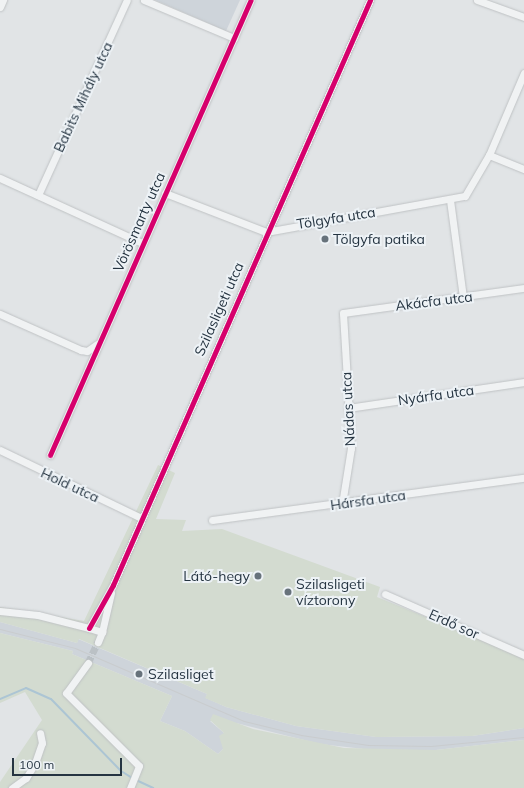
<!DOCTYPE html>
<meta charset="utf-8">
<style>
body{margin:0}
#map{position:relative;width:524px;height:788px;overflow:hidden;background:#e1e4e6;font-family:Mulish,sans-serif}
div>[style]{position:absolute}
.built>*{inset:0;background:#ced4da}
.green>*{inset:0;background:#d3dbd0}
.stream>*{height:2px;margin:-1px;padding:0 1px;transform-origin:1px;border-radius:1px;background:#acc5d4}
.street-tunnel>*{height:7px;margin-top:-3.5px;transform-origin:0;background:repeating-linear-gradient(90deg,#bbc1c5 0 7px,transparent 0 10.5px)}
.roads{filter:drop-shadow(0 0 1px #bfc2c4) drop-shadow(0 0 1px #bfc2c4)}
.street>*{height:7px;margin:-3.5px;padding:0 3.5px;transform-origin:3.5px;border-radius:3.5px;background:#f0f2f3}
.tram>*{height:1px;margin:-0.5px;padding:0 0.5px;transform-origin:0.5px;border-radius:0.5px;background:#c9ccce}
.cycleway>*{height:5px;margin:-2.5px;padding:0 2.5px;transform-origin:2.5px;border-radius:2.5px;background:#d6006c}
.dots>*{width:11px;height:11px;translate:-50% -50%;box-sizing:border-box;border:2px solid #edf2f6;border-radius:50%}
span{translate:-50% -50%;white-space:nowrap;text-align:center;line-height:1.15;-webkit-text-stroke:4px #edf2f6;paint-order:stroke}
.street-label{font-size:14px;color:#253441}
.poi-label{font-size:14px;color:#253441}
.left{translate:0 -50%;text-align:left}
.right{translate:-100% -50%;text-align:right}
.scale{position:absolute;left:12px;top:758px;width:110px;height:18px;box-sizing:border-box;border:2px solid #253441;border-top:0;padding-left:5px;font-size:12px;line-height:14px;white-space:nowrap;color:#253441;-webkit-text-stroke:3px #edf2f6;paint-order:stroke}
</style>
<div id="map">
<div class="built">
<i style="clip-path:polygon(155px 0,240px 0,226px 31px)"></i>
<i style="clip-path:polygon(0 622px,77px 643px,78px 639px,207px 694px,206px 698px,226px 707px,296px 726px,376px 737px,472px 736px,524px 728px,524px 740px,436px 750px,382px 751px,320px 744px,236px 723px,210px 721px,224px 733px,223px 749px,218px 754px,185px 731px,160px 721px,172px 696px,72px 654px,73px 651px,0 633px)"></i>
</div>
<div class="green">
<i style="clip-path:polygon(158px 465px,175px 473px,156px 519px,186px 520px,182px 531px,222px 529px,380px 587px,377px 597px,524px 657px,524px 728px,472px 736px,376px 737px,296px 726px,226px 707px,205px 698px,207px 694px,79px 639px,77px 643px,0 622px,0 607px,84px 621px)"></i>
<i style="clip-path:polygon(0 633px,73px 651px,72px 654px,172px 696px,160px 721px,185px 731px,218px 754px,223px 749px,219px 736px,224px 733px,210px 720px,213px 714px,253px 729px,344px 748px,436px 750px,524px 740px,524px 788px,0 788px,0 782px,42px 720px,25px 692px,0 703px)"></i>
</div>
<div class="stream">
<i style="left:0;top:699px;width:28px;rotate:-23deg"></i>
<i style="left:26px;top:688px;width:27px;rotate:24deg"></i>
<i style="left:51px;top:699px;width:100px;rotate:45.8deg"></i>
<i style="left:121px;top:771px;width:13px;rotate:32deg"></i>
<i style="left:136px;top:780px;width:19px;rotate:25deg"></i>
</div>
<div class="street-tunnel">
<i style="left:88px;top:663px;width:23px;rotate:-65deg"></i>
</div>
<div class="roads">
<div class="street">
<i style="left:144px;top:0;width:98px;rotate:22.9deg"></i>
<i style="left:477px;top:0;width:50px;rotate:19.9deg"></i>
<i style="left:0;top:7px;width:8px;rotate:-67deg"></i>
<i style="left:489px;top:155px;width:38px;rotate:22deg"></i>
<i style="left:0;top:178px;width:156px;rotate:24.6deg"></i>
<i style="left:165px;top:193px;width:108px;rotate:21.1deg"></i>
<i style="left:266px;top:232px;width:202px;rotate:-10.3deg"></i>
<i style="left:465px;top:196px;width:48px;rotate:-59.7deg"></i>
<i style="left:489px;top:155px;width:89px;rotate:-66.9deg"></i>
<i style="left:38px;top:195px;width:214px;rotate:-65.5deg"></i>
<i style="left:450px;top:200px;width:99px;rotate:82.4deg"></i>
<i style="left:0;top:314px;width:89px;rotate:24deg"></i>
<i style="left:81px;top:350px;width:6px;rotate:9deg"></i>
<i style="left:87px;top:351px;width:12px;rotate:-35deg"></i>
<i style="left:348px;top:408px;width:178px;rotate:-8.4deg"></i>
<i style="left:0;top:450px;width:157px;rotate:25.7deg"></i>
<i style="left:50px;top:455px;width:497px;rotate:-66.2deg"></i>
<i style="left:342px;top:504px;width:57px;rotate:-80.9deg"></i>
<i style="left:351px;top:448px;width:135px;rotate:-93.4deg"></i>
<i style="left:343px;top:313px;width:183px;rotate:-7.9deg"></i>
<i style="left:212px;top:520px;width:315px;rotate:-7.7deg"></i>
<i style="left:385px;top:594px;width:152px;rotate:23.7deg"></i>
<i style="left:0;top:611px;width:38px;rotate:6deg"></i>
<i style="left:38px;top:615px;width:53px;rotate:14.3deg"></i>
<i style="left:89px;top:628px;width:14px;rotate:17deg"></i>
<i style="left:102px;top:632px;width:11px;rotate:112deg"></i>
<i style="left:89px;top:628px;width:49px;rotate:-60.8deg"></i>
<i style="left:113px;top:585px;width:639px;rotate:-66.28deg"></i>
<i style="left:102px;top:632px;width:40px;rotate:-77deg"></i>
<i style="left:88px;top:663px;width:37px;rotate:126deg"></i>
<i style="left:66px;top:693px;width:103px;rotate:45deg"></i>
<i style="left:139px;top:766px;width:24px;rotate:112deg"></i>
<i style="left:12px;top:788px;width:17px;rotate:-36deg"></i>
<i style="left:26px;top:778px;width:17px;rotate:-59deg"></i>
<i style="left:35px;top:763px;width:21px;rotate:-71deg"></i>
<i style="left:42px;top:743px;width:10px;rotate:-101deg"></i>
</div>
</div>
<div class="tram">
<i style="left:0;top:629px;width:77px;rotate:14.2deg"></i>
<i style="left:75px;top:648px;width:184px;rotate:23.4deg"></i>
<i style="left:244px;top:721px;width:59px;rotate:13.8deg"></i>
<i style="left:301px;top:735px;width:68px;rotate:8.5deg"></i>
<i style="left:368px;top:745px;width:63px;rotate:0.9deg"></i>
<i style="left:431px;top:746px;width:93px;rotate:-5.5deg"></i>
</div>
<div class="cycleway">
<i style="left:50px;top:455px;width:497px;rotate:-66.2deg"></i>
<i style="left:89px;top:628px;width:49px;rotate:-60.8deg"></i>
<i style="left:113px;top:585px;width:639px;rotate:-66.28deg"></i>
</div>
<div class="dots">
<i style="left:325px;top:239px;background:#67727b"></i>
<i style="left:258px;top:576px;background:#67727b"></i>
<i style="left:288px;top:592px;background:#67727b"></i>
<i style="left:139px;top:674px;background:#67727b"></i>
</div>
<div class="street-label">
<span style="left:83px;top:97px;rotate:-65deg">Babits Mihály utca</span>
<span style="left:336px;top:218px;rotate:-9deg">Tölgyfa utca</span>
<span style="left:139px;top:222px;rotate:-66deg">Vörösmarty utca</span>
<span style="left:434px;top:301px;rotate:-7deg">Akácfa utca</span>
<span style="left:219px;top:309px;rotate:-66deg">Szilasligeti utca</span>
<span style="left:436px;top:395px;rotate:-8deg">Nyárfa utca</span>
<span style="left:348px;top:409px;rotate:-93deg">Nádas utca</span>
<span style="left:70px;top:485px;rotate:25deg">Hold utca</span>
<span style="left:368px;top:500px;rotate:-8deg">Hársfa utca</span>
<span style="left:454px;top:624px;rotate:24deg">Erdő sor</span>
</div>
<div class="poi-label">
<span class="left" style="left:333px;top:239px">Tölgyfa patika</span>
<span class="right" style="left:250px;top:576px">Látó-hegy</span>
<span class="left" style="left:296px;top:592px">Szilasligeti<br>víztorony</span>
<span class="left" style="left:148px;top:674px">Szilasliget</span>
</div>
<div class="scale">100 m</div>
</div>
